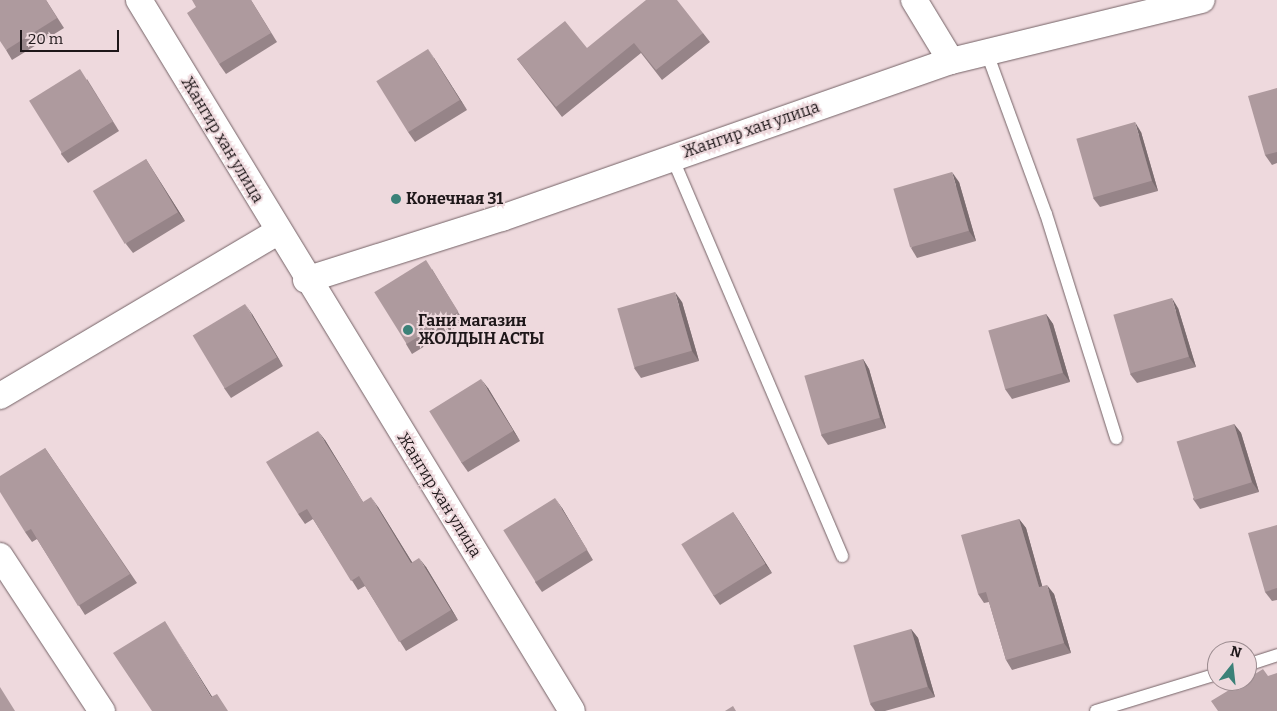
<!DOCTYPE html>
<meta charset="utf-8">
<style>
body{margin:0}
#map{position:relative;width:1277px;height:711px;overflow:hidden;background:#eed9dd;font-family:Bitter,serif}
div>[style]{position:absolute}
.roads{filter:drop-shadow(0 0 1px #746266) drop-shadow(0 0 1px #746266)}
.service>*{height:12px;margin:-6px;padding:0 6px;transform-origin:6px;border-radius:6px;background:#fff}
.minor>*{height:26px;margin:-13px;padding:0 13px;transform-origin:13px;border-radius:13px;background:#fff}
.wall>*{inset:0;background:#968488}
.shaded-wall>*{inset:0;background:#7a6c6f}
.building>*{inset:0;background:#ae9a9e;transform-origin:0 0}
.dots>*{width:14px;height:14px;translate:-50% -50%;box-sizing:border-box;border:2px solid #eed9dd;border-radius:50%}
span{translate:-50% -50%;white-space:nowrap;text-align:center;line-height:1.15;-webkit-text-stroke:4px #eed9dd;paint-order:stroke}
.street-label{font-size:16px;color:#1e1719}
.poi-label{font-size:16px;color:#1e1719;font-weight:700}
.left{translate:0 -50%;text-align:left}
.north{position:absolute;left:1207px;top:641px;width:50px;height:50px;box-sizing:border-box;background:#eed9dd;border:1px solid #9b8b8f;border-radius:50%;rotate:16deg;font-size:14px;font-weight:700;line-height:20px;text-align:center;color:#1e1719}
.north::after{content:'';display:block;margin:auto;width:18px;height:22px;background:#3b8178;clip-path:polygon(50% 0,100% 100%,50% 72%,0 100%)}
.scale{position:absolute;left:20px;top:30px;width:99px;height:22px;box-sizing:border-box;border:2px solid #1e1719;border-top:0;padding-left:6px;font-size:15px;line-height:18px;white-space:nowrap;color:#1e1719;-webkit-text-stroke:4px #eed9dd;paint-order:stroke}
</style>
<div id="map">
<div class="roads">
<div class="service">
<i style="left:987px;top:53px;width:171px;rotate:69.9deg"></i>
<i style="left:1046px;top:214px;width:235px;rotate:72.6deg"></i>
<i style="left:672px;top:157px;width:434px;rotate:66.9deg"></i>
<i style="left:1247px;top:665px;width:32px;rotate:-18deg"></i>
<i style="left:1096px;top:711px;width:127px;rotate:-17deg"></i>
</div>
<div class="minor">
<i style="left:139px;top:0;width:832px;rotate:58.66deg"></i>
<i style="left:914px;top:0;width:71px;rotate:58.8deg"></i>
<i style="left:306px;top:280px;width:206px;rotate:-17.6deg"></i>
<i style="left:502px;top:218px;width:476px;rotate:-19.3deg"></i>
<i style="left:951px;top:61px;width:258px;rotate:-13.7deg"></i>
<i style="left:0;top:396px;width:322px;rotate:-30.6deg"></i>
<i style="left:0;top:556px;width:186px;rotate:56.7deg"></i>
</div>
</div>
<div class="wall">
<i style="clip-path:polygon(46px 0,64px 28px,12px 60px,6px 50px)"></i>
<i style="clip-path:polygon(251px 0,277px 42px,226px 74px,219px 64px)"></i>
<i style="clip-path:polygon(703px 33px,710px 42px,662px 80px,641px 53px,562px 117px,517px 59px,587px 48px)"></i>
<i style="clip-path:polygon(434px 58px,467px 110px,415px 142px,408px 132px)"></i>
<i style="clip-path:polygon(87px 79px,119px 131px,68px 163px,61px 154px)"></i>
<i style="clip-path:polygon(1277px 88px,1277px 163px,1272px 165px,1265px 155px)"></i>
<i style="clip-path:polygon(1141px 132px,1158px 191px,1100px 207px,1093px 198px)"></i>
<i style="clip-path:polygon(146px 159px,185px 221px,133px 253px,126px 244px)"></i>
<i style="clip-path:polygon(959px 182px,976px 241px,917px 258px,911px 248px)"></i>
<i style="clip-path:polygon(432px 269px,464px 322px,412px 354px,406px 344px)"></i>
<i style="clip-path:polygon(682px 302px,699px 361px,641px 378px,634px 368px)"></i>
<i style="clip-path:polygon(1178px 308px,1196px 367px,1137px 383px,1130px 374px)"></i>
<i style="clip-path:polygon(252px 314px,283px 366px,231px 398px,224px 388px)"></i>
<i style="clip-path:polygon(1046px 314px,1053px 324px,1070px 382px,1012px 399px,1005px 389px)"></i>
<i style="clip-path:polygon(863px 359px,869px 369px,886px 428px,828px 445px,821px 435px)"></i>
<i style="clip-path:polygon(488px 388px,520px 441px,468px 472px,461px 462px)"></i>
<i style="clip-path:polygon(1234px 424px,1241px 433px,1259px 492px,1200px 509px,1193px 499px)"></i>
<i style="clip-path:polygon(325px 440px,363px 502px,378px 507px,412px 562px,426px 567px,458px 620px,406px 651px,365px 586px,358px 590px,313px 519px,305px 524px,298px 514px)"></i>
<i style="clip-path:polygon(45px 448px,137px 583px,85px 615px,37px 539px,32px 542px,25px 532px)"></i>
<i style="clip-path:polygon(562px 508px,593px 560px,542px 592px,535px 582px)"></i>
<i style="clip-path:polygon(733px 512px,772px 573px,720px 605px,713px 595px)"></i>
<i style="clip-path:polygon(1019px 519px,1026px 528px,1042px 586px,1054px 594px,1071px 653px,1012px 670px,1006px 660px,989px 602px,984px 603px,978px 594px)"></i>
<i style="clip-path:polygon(1277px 525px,1277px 600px,1272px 601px,1265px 592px)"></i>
<i style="clip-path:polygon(911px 629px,918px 638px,935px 697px,885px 711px,875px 711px,870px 704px)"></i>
</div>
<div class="shaded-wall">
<i style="clip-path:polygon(428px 49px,434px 58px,467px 110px,460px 100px)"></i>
<i style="clip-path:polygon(1135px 122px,1141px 132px,1158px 191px,1152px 181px)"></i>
<i style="clip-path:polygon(146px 159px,152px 169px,185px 221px,178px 212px)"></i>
<i style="clip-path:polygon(952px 172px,959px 182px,976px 241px,969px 231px)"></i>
<i style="clip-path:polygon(675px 292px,682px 302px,699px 361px,692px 351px)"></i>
<i style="clip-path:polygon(1172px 298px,1178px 308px,1196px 367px,1189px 357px)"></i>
<i style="clip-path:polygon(245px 304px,252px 314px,283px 366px,277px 357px)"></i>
<i style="clip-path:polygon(1046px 314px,1053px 324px,1070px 382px,1063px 373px)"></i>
<i style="clip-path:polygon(863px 359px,869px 369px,886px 428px,880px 418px)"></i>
<i style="clip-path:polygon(481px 379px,488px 388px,520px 441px,513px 431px)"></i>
<i style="clip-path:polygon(1234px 424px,1241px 433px,1259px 492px,1252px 482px)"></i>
<i style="clip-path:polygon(318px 431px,325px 440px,369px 512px,363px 502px)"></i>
<i style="clip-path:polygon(371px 497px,378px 507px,418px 572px,411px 563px)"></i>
<i style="clip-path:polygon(555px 498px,562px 508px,593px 560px,587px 550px)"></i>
<i style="clip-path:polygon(733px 512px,739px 521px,772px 573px,765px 564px)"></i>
<i style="clip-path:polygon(1019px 519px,1026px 528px,1045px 596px,1039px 587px)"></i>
<i style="clip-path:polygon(419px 558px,426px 567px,458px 620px,451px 610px)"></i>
<i style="clip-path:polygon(1047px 585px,1054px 594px,1071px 653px,1064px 643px)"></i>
<i style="clip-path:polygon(165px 621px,171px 631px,218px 706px,211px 697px)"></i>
<i style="clip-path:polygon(911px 629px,918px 638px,935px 697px,928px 687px)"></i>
</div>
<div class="building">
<i style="clip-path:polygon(0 0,46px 0,57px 18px,6px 50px,0 41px)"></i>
<i style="clip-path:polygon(192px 0,251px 0,271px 33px,219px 64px,187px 13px,196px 7px)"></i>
<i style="clip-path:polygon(646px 0,677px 0,703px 33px,656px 70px,634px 43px,556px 107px,517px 59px,565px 21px,587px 48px)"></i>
<i style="left:428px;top:49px;width:60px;height:61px;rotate:58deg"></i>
<i style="left:80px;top:69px;width:62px;height:60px;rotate:58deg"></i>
<i style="clip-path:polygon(1277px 88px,1277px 152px,1265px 155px,1248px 96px)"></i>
<i style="left:1135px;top:122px;width:61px;height:61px;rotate:74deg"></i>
<i style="left:146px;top:159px;width:62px;height:62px;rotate:59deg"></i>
<i style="left:952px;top:172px;width:61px;height:61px;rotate:74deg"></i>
<i style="left:426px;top:260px;width:61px;height:61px;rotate:58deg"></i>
<i style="left:675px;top:292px;width:61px;height:60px;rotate:74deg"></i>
<i style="left:1172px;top:298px;width:61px;height:61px;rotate:74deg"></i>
<i style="left:245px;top:304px;width:62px;height:61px;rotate:59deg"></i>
<i style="left:1046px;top:314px;width:61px;height:60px;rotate:74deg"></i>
<i style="left:863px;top:359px;width:61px;height:61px;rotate:74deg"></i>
<i style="left:481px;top:379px;width:61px;height:61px;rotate:58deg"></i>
<i style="left:1234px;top:424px;width:61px;height:60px;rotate:73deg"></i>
<i style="clip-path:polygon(318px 431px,363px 502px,371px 497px,411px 563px,419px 558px,451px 610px,399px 642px,359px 576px,351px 581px,307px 509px,298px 514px,266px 462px)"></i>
<i style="clip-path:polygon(45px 448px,130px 574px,78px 606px,31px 529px,25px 532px,0 492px,0 476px)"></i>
<i style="left:555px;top:498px;width:61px;height:61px;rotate:58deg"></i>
<i style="left:733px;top:512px;width:61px;height:61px;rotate:58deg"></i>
<i style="clip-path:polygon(1019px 519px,1039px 587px,1047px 585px,1064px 643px,1006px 660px,986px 592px,978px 594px,961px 535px)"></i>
<i style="clip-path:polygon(1277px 525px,1277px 588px,1265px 592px,1248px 533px)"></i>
<i style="clip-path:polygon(165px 621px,211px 697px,217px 694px,228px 711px,152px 711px,113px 653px)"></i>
<i style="left:911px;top:629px;width:60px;height:60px;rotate:74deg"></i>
<i style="clip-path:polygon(1263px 669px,1268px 676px,1277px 673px,1277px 711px,1218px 711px,1211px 701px,1244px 681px,1247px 681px,1247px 679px)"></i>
<i style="clip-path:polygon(0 687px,15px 711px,0 711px)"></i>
<i style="clip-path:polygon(733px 706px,736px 711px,725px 711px)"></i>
</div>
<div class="dots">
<i style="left:396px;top:199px;background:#3b8178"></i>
<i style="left:408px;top:330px;background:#3b8178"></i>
</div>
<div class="street-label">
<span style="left:751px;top:130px;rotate:-19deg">Жангир хан улица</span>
<span style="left:222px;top:140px;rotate:59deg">Жангир хан улица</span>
<span style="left:439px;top:495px;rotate:58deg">Жангир хан улица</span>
</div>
<div class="poi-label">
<span class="left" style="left:406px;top:199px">Конечная 31</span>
<span class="left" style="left:418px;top:330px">Гани магазин<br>ЖОЛДЫН АСТЫ</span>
</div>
<div class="north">N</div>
<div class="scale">20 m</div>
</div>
